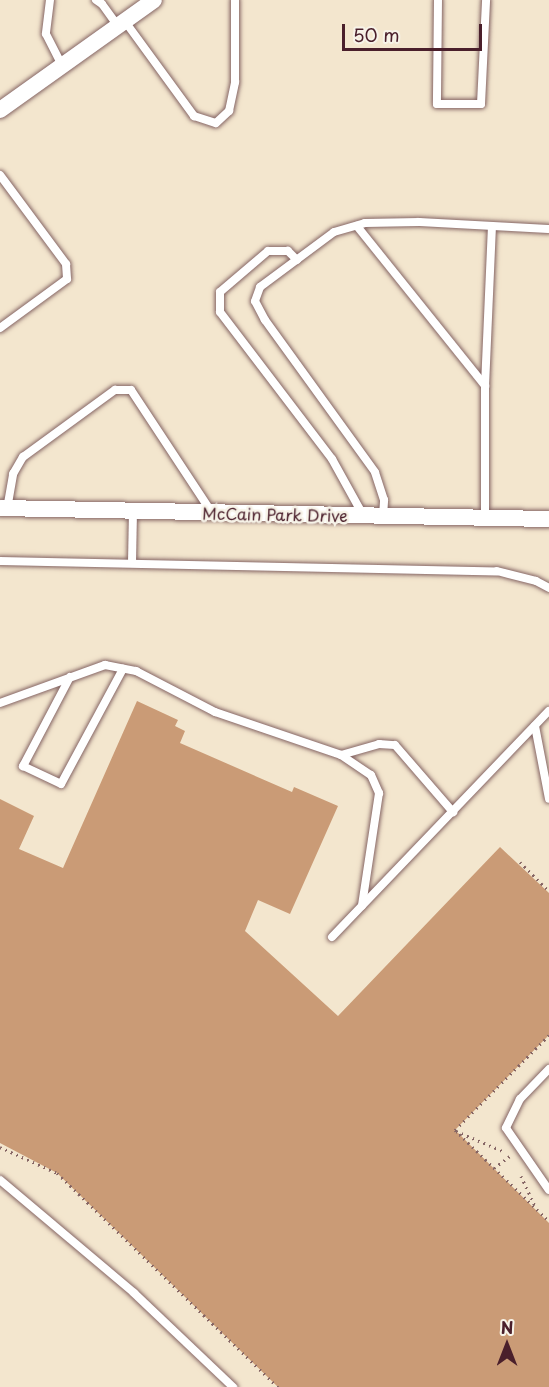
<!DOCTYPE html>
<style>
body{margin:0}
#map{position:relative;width:549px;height:1387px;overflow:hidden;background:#f3e6ce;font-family:"Playpen Sans",sans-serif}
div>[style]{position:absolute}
.building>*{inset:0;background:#ca9b76}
.path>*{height:3px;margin-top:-1.5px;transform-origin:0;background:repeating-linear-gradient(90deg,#856564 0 1.5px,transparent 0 6px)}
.roads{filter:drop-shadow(0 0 2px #856564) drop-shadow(0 0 2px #856564)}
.service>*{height:8px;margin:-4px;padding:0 4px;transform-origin:4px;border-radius:4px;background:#fff}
.minor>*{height:16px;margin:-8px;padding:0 8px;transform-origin:8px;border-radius:8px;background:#fff}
span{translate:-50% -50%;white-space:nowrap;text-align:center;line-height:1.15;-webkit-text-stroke:5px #f7f3e8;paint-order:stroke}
.street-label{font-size:16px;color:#4a1f2b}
.north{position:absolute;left:477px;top:1315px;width:60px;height:60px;-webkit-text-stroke:4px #f7f3e8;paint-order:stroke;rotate:0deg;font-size:16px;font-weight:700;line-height:24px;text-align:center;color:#4a1f2b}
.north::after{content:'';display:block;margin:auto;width:21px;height:27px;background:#4a1f2b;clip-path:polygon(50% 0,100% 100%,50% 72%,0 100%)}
.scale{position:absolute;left:342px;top:24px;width:140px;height:27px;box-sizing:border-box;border:3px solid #4a1f2b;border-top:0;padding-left:8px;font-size:18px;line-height:21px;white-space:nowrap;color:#4a1f2b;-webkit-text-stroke:4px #f7f3e8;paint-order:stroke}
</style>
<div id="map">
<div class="building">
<i style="clip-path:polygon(137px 701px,178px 720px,175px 726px,185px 731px,180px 743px,292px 792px,294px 787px,338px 806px,290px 914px,258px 900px,245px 931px,338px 1016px,500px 847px,549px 893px,549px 1035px,455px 1130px,549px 1223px,549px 1387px,278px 1387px,57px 1173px,0 1143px,0 799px,34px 816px,19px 849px,63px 868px)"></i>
</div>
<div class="path">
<i style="left:520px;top:862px;width:41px;rotate:45deg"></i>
<i style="left:549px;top:1035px;width:134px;rotate:134.7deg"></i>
<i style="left:455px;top:1130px;width:131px;rotate:44.1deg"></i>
<i style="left:456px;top:1131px;width:53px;rotate:23.2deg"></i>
<i style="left:0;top:1147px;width:63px;rotate:24.5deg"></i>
<i style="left:57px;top:1173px;width:308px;rotate:44.1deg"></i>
<i style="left:494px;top:1168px;width:20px;rotate:-37deg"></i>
<i style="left:521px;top:1176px;width:35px;rotate:65deg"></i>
</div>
<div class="roads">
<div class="service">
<i style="left:50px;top:0;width:34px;rotate:97deg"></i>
<i style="left:46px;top:34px;width:35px;rotate:63deg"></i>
<i style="left:96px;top:0;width:7px;rotate:34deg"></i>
<i style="left:102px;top:4px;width:26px;rotate:54deg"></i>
<i style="left:438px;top:0;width:104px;rotate:90.6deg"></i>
<i style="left:437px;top:104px;width:44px"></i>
<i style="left:481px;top:104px;width:104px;rotate:-87.2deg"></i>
<i style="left:124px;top:20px;width:119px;rotate:53.9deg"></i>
<i style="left:194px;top:116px;width:23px;rotate:18deg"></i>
<i style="left:216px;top:123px;width:18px;rotate:-43deg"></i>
<i style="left:229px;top:111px;width:30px;rotate:-78deg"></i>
<i style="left:235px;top:82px;width:82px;rotate:-90deg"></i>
<i style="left:0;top:175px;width:111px;rotate:53.4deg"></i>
<i style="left:66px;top:264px;width:15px;rotate:86deg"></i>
<i style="left:67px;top:279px;width:83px;rotate:143.8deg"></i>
<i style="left:357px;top:226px;width:205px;rotate:51.3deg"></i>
<i style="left:485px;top:386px;width:132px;rotate:90deg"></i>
<i style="left:297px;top:260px;width:13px;rotate:-135deg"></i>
<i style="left:288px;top:251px;width:20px;rotate:180deg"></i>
<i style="left:268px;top:251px;width:63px;rotate:139.5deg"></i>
<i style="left:220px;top:292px;width:20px;rotate:90deg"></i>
<i style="left:220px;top:312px;width:185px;rotate:52.7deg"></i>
<i style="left:332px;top:459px;width:64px;rotate:61deg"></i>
<i style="left:485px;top:386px;width:160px;rotate:-87.5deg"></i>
<i style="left:7px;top:509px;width:36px;rotate:-80deg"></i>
<i style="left:13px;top:474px;width:20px;rotate:-60deg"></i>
<i style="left:23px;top:457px;width:114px;rotate:-36.1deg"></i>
<i style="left:115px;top:390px;width:16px"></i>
<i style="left:131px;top:390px;width:147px;rotate:56.6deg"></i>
<i style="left:383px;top:516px;width:16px;rotate:-86deg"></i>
<i style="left:384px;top:500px;width:29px;rotate:-108deg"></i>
<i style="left:375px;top:472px;width:188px;rotate:-125.9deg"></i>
<i style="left:265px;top:320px;width:21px;rotate:-118deg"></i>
<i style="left:255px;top:301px;width:15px;rotate:-70deg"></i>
<i style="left:260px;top:287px;width:92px;rotate:-36.6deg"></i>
<i style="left:334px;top:232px;width:32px;rotate:-16deg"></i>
<i style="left:365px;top:223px;width:54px;rotate:-1.1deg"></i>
<i style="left:419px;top:222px;width:130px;rotate:3.1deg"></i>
<i style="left:0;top:561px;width:497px;rotate:1.2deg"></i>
<i style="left:497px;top:571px;width:40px;rotate:14.4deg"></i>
<i style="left:536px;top:581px;width:15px;rotate:28deg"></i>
<i style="left:132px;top:563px;width:52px;rotate:-88.9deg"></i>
<i style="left:70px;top:677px;width:101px;rotate:117.8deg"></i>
<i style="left:23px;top:766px;width:42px;rotate:25.3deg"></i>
<i style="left:61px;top:784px;width:131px;rotate:-61.7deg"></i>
<i style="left:0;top:703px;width:112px;rotate:-19.9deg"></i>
<i style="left:105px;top:665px;width:32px;rotate:11deg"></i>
<i style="left:136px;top:671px;width:89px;rotate:27.4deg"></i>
<i style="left:215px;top:712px;width:133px;rotate:18.8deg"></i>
<i style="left:341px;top:755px;width:40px;rotate:-16deg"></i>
<i style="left:379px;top:744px;width:16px;rotate:4deg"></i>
<i style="left:395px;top:745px;width:89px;rotate:49.1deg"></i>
<i style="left:535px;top:726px;width:74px;rotate:79.1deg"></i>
<i style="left:341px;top:755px;width:36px;rotate:34deg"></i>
<i style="left:371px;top:775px;width:20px;rotate:66deg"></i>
<i style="left:379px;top:793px;width:114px;rotate:98.6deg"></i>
<i style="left:332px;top:937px;width:313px;rotate:-46.2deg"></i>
<i style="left:549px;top:1069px;width:42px;rotate:134deg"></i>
<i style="left:520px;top:1099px;width:32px;rotate:116deg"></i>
<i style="left:506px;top:1128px;width:75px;rotate:55.3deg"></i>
<i style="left:0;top:1180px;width:175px;rotate:40.1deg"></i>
<i style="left:134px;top:1293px;width:137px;rotate:43.5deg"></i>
</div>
<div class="minor">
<i style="left:0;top:110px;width:189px;rotate:-35.5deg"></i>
<i style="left:0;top:508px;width:549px;rotate:1.15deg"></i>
</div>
</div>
<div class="street-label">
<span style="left:275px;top:514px;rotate:1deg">McCain Park Drive</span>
</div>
<div class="north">N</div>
<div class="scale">50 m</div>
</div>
